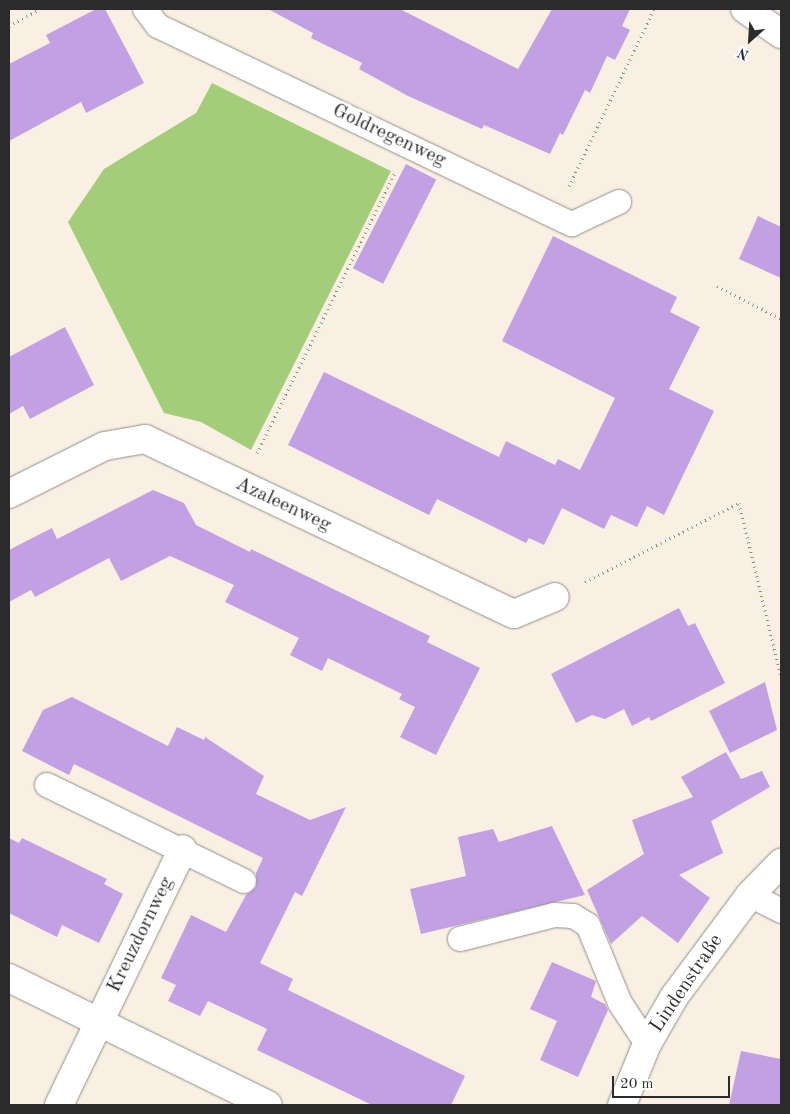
<!DOCTYPE html>
<meta charset="utf-8">
<style>
body{margin:0}
#map{position:relative;width:790px;height:1114px;overflow:hidden;background:#f9f0e3;font-family:"Old Standard TT",serif}
div>[style]{position:absolute}
.green>*{inset:0;background:#a4cd79}
.building>*{inset:0;background:#c39fe3;transform-origin:0 0}
.path>*{height:3px;margin-top:-1.5px;transform-origin:0;background:repeating-linear-gradient(90deg,#928e87 0 1px,transparent 0 5px)}
.roads{filter:drop-shadow(0 0 1px #928e87) drop-shadow(0 0 1px #928e87)}
.lane>*{height:24px;margin:-12px;padding:0 12px;transform-origin:12px;border-radius:12px;background:#fff}
.street>*{height:28px;margin:-14px;padding:0 14px;transform-origin:14px;border-radius:14px;background:#fff}
.secondary>*{height:28px;margin:-14px;padding:0 14px;transform-origin:14px;border-radius:14px;background:#fff}
span{translate:-50% -50%;white-space:nowrap;text-align:center;line-height:1.15;-webkit-text-stroke:5px #fff;paint-order:stroke}
.street-label{font-size:20px;color:#2b2b2b}
.frame{position:absolute;inset:0;border:10px solid #2b2b2b;pointer-events:none}
.north{position:absolute;left:725px;top:15px;width:50px;height:50px;-webkit-text-stroke:4px #fff;paint-order:stroke;rotate:206deg;font-size:14px;font-weight:700;line-height:20px;text-align:center;color:#2b2b2b}
.north::after{content:'';display:block;margin:auto;width:18px;height:22px;background:#2b2b2b;clip-path:polygon(50% 0,100% 100%,50% 72%,0 100%)}
.scale{position:absolute;left:612px;top:1076px;width:118px;height:22px;box-sizing:border-box;border:2px solid #2b2b2b;border-top:0;padding-left:6px;font-size:15px;line-height:18px;white-space:nowrap;color:#2b2b2b;-webkit-text-stroke:4px #fff;paint-order:stroke}
</style>
<div id="map">
<div class="green">
<i style="clip-path:polygon(212px 83px,391px 171px,251px 450px,201px 422px,164px 413px,68px 222px,104px 169px,196px 113px)"></i>
</div>
<div class="building">
<i style="clip-path:polygon(96px 9px,105px 9px,144px 83px,86px 113px,81px 102px,9px 141px,9px 64px,50px 43px,46px 35px)"></i>
<i style="clip-path:polygon(268px 9px,400px 9px,518px 69px,552px 9px,630px 9px,622px 26px,630px 30px,615px 60px,607px 56px,590px 93px,585px 90px,563px 135px,560px 133px,550px 154px,484px 125px,482px 129px,408px 96px,359px 69px,362px 63px,311px 38px,313px 33px)"></i>
<i style="left:406px;top:164px;width:34px;height:117px;rotate:27deg"></i>
<i style="clip-path:polygon(758px 216px,781px 227px,781px 278px,739px 259px)"></i>
<i style="clip-path:polygon(553px 236px,677px 297px,670px 312px,700px 327px,669px 389px,714px 411px,664px 515px,647px 506px,637px 527px,611px 515px,604px 529px,562px 508px,544px 545px,529px 538px,526px 543px,437px 499px,429px 515px,288px 445px,324px 372px,499px 457px,506px 441px,555px 465px,558px 459px,580px 470px,615px 398px,502px 341px)"></i>
<i style="clip-path:polygon(65px 327px,94px 385px,30px 419px,23px 406px,9px 414px,9px 357px)"></i>
<i style="clip-path:polygon(153px 490px,184px 503px,196px 525px,250px 552px,251px 549px,430px 636px,427px 642px,480px 668px,436px 755px,400px 737px,415px 707px,399px 699px,402px 694px,328px 658px,322px 671px,290px 655px,299px 638px,225px 602px,234px 585px,170px 556px,121px 581px,109px 558px,35px 597px,31px 590px,9px 602px,9px 550px,52px 528px,57px 539px)"></i>
<i style="clip-path:polygon(679px 608px,688px 626px,695px 623px,725px 683px,651px 721px,649px 717px,632px 726px,624px 709px,605px 719px,592px 715px,576px 723px,551px 674px)"></i>
<i style="clip-path:polygon(765px 682px,777px 730px,730px 753px,709px 711px)"></i>
<i style="clip-path:polygon(72px 697px,168px 746px,177px 727px,204px 740px,205px 737px,264px 776px,256px 794px,310px 820px,346px 807px,302px 896px,295px 892px,260px 963px,293px 979px,288px 990px,465px 1076px,451px 1105px,372px 1105px,257px 1050px,267px 1029px,208px 1001px,200px 1016px,168px 1001px,176px 985px,161px 978px,191px 915px,226px 932px,246px 895px,256px 887px,256px 873px,263px 858px,74px 764px,69px 775px,22px 751px,43px 710px)"></i>
<i style="clip-path:polygon(726px 752px,741px 779px,762px 771px,770px 787px,711px 821px,723px 853px,679px 875px,710px 898px,678px 943px,642px 916px,611px 944px,587px 890px,644px 854px,632px 820px,693px 797px,681px 777px)"></i>
<i style="clip-path:polygon(552px 826px,585px 895px,421px 934px,410px 889px,466px 876px,458px 837px,493px 829px,499px 842px)"></i>
<i style="clip-path:polygon(9px 838px,19px 843px,22px 838px,107px 879px,104px 884px,123px 894px,99px 943px,62px 925px,57px 937px,9px 913px)"></i>
<i style="clip-path:polygon(552px 962px,596px 981px,591px 997px,605px 1004px,608px 1010px,578px 1077px,540px 1060px,557px 1021px,530px 1009px)"></i>
<i style="clip-path:polygon(741px 1051px,781px 1059px,781px 1105px,729px 1105px)"></i>
</div>
<div class="path">
<i style="left:9px;top:26px;width:35px;rotate:-29deg"></i>
<i style="left:569px;top:186px;width:196px;rotate:-64.3deg"></i>
<i style="left:717px;top:286px;width:72px;rotate:27.3deg"></i>
<i style="left:257px;top:453px;width:311px;rotate:-63.8deg"></i>
<i style="left:585px;top:582px;width:173px;rotate:-27.2deg"></i>
<i style="left:739px;top:503px;width:178px;rotate:76.4deg"></i>
</div>
<div class="roads">
<div class="lane">
<i style="left:145px;top:9px;width:21px;rotate:53deg"></i>
<i style="left:158px;top:26px;width:459px;rotate:25.6deg"></i>
<i style="left:572px;top:224px;width:52px;rotate:-25.1deg"></i>
<i style="left:47px;top:785px;width:219px;rotate:26deg"></i>
<i style="left:750px;top:895px;width:35px;rotate:27deg"></i>
<i style="left:460px;top:939px;width:97px;rotate:-14.3deg"></i>
<i style="left:554px;top:915px;width:19px;rotate:3deg"></i>
<i style="left:573px;top:916px;width:17px;rotate:31deg"></i>
<i style="left:588px;top:925px;width:84px;rotate:67.7deg"></i>
<i style="left:620px;top:1003px;width:49px;rotate:56.6deg"></i>
</div>
<div class="street">
<i style="left:9px;top:494px;width:107px;rotate:-26.6deg"></i>
<i style="left:105px;top:446px;width:41px;rotate:-9.9deg"></i>
<i style="left:145px;top:439px;width:408px;rotate:25.4deg"></i>
<i style="left:514px;top:614px;width:44px;rotate:-22.5deg"></i>
<i style="left:9px;top:978px;width:288px;rotate:26.1deg"></i>
<i style="left:59px;top:1105px;width:284px;rotate:-64.2deg"></i>
<i style="left:622px;top:1105px;width:66px;rotate:-67.7deg"></i>
<i style="left:647px;top:1044px;width:54px;rotate:-60.1deg"></i>
<i style="left:674px;top:997px;width:127px;rotate:-53.3deg"></i>
<i style="left:750px;top:895px;width:45px;rotate:-45.9deg"></i>
</div>
<div class="secondary">
<i style="left:745px;top:9px;width:44px;rotate:34.8deg"></i>
</div>
</div>
<div class="street-label">
<span style="left:389px;top:136px;rotate:25deg">Goldregenweg</span>
<span style="left:283px;top:505px;rotate:25deg">Azaleenweg</span>
<span style="left:141px;top:935px;rotate:-64deg">Kreuzdornweg</span>
<span style="left:687px;top:984px;rotate:-56deg">Lindenstraße</span>
</div>
<div class="frame"></div>
<div class="north">N</div>
<div class="scale">20 m</div>
</div>
